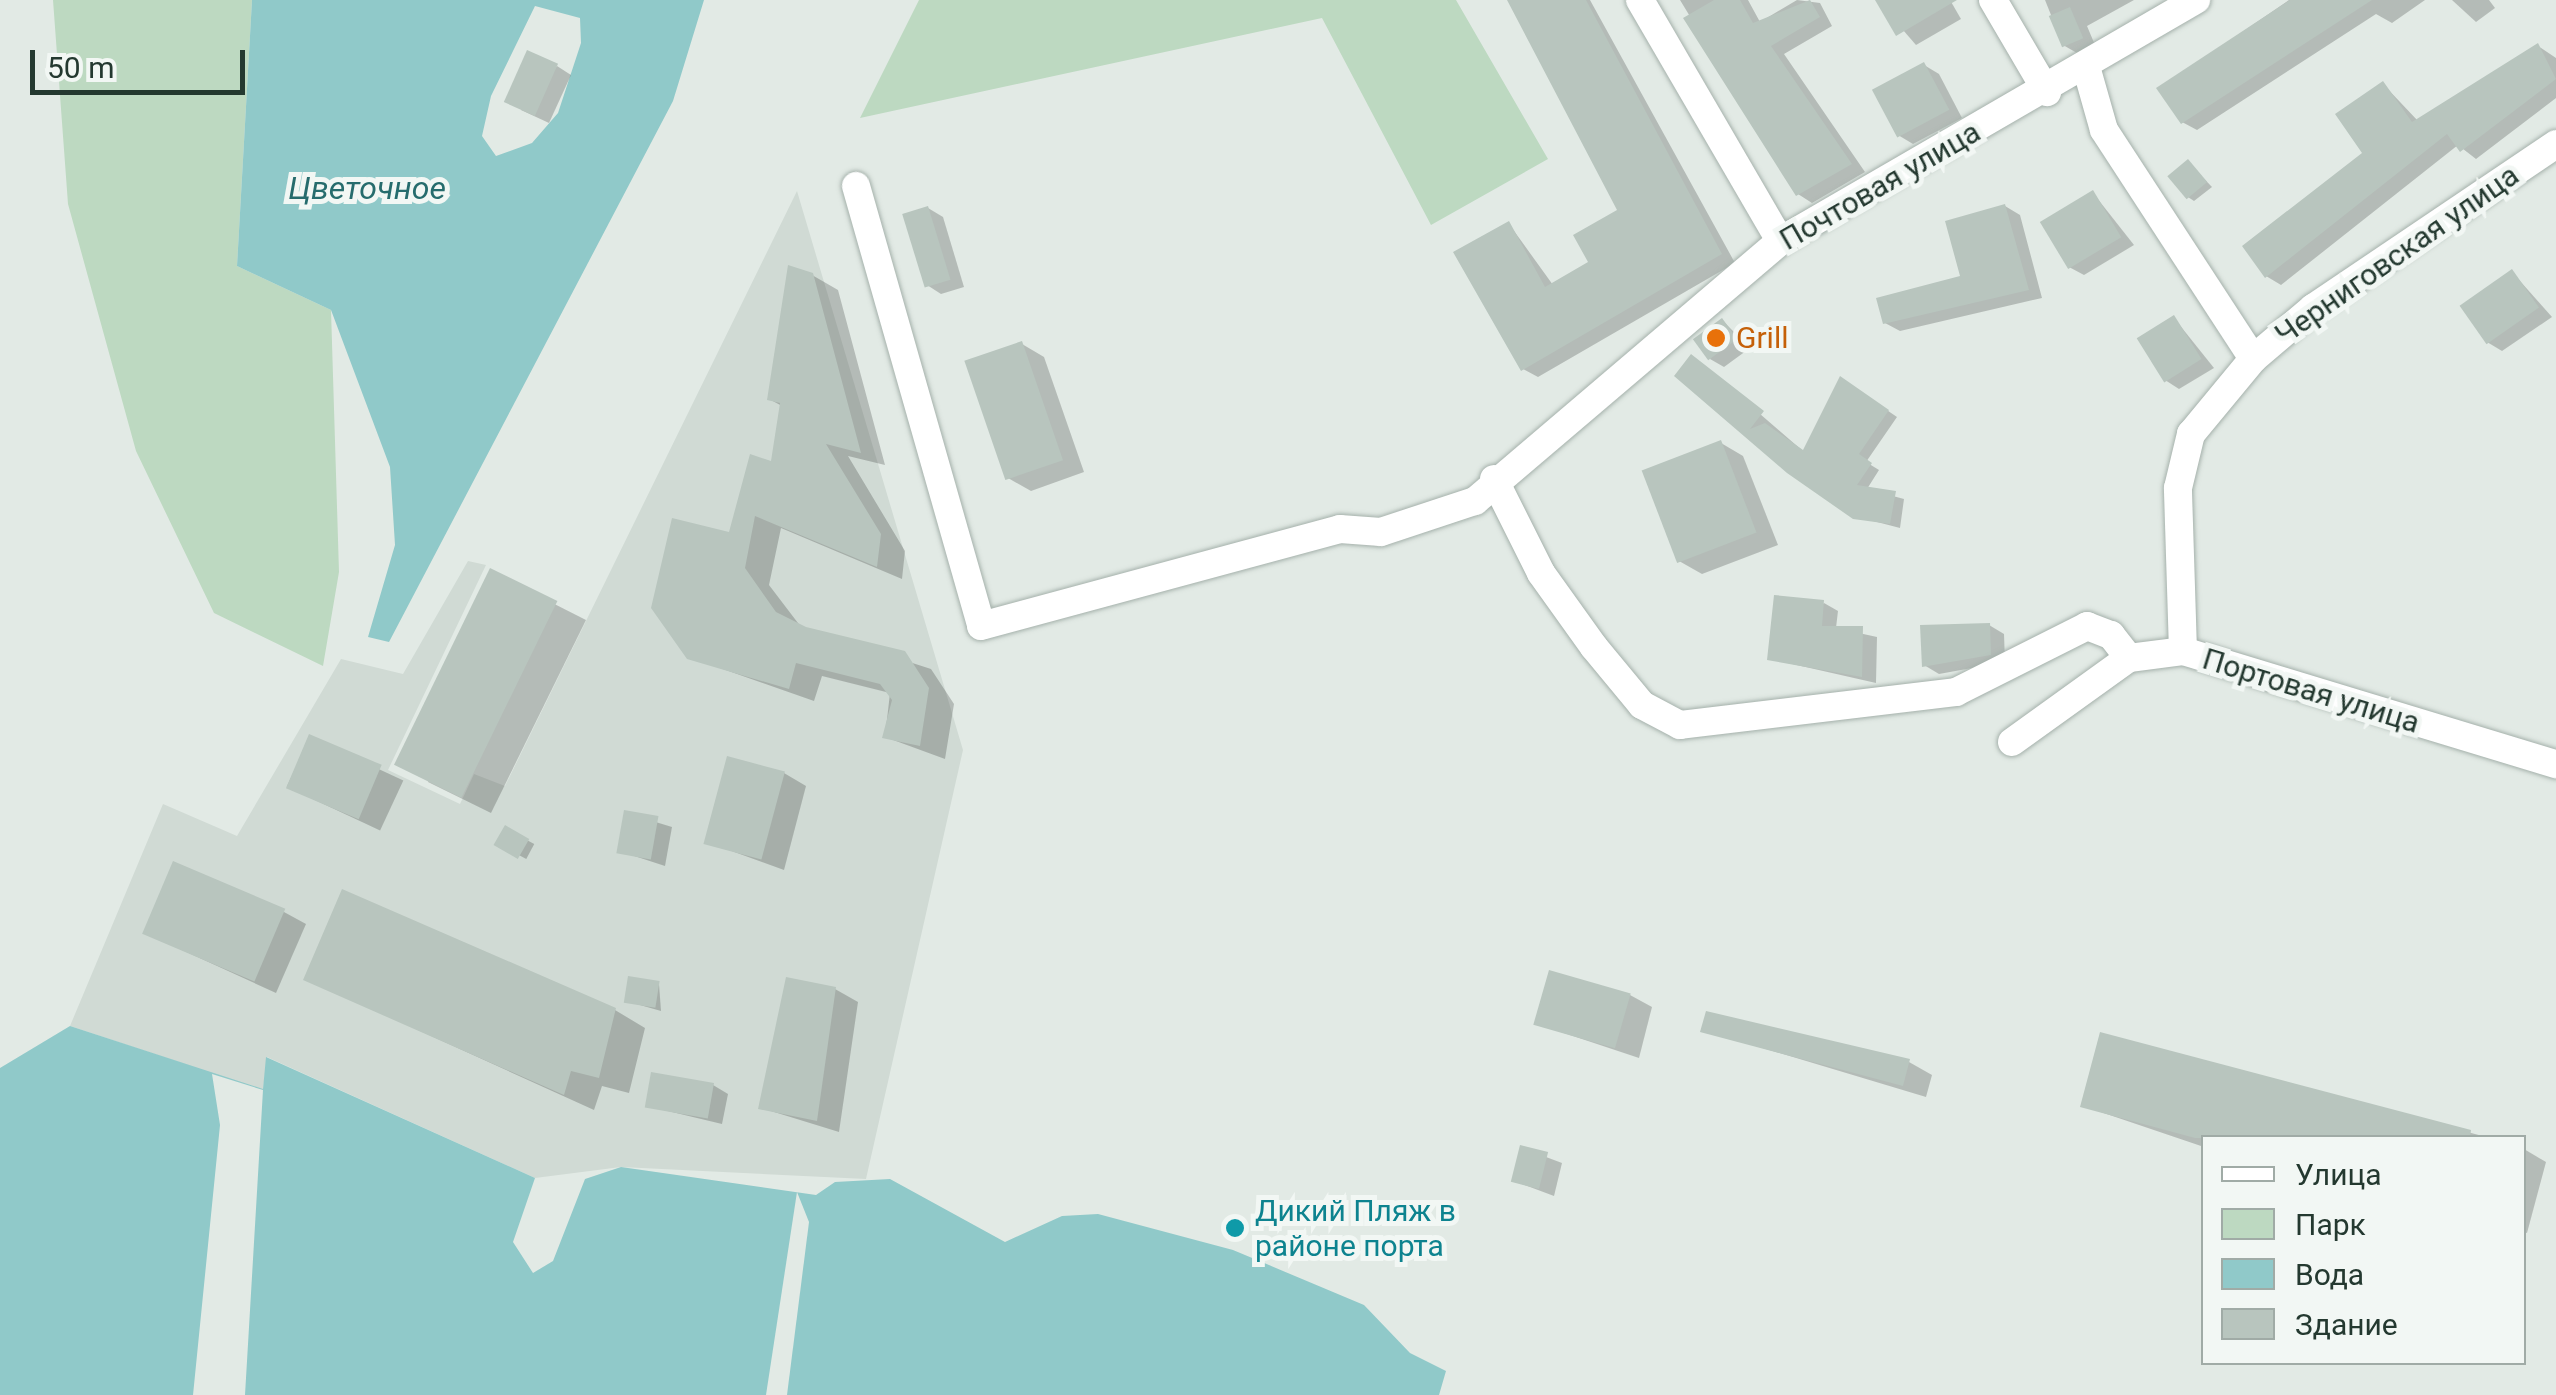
<!DOCTYPE html>
<meta charset="utf-8">
<style>
body{margin:0}
#map{position:relative;width:2556px;height:1395px;overflow:hidden;background:#e2eae5;font-family:Roboto,sans-serif}
div>[style]{position:absolute}
.built>*{inset:0;background:#d0dad4}
.green>*{inset:0;background:#bdd9c1}
.water>*{inset:0;background:#90c9c9}
.pier>*{inset:0;background:#e2eae5}
.shadow>*{inset:0;background:#0003;transform-origin:0 0}
.building>*{inset:0;background:#b8c5be;transform-origin:0 0}
.roads{filter:drop-shadow(0 0 2px #a5b1ab) drop-shadow(0 0 2px #a5b1ab)}
.minor>*{height:28px;margin:-14px;padding:0 14px;transform-origin:14px;border-radius:14px;background:#fff}
.dots>*{width:28px;height:28px;translate:-50% -50%;box-sizing:border-box;border:5px solid #f2f7f4;border-radius:50%}
span{translate:-50% -50%;white-space:nowrap;text-align:center;line-height:1.15;-webkit-text-stroke:10px #f2f7f4;paint-order:stroke}
.street-label{font-size:30px;color:#243930}
.food-label{font-size:30px;color:#c56008}
.left{translate:0 -50%;text-align:left}
.culture-label{font-size:30px;color:#0d838f}
.water-label{font-size:32px;color:#266c6d;font-style:italic}
.legend{position:absolute;left:2201px;top:1135px;width:325px;height:230px;box-sizing:border-box;background:#f2f7f4;border:2px solid #a0aba6;margin:0;padding:12px 18px;list-style:none;font-size:30px;color:#243930}
.legend li{display:flex;align-items:center;gap:20px;height:50px}
.legend b{width:50px;border:2px solid #a0aba6}
.scale{position:absolute;left:30px;top:50px;width:215px;height:45px;box-sizing:border-box;border:5px solid #243930;border-top:0;padding-left:12px;font-size:30px;line-height:35px;white-space:nowrap;color:#243930;-webkit-text-stroke:8px #f2f7f4;paint-order:stroke}
</style>
<div id="map">
<div class="built">
<i style="clip-path:polygon(797px 191px,963px 750px,866px 1179px,621px 1167px,535px 1178px,267px 1057px,263px 1090px,70px 1026px,163px 804px,237px 836px,341px 659px,403px 674px,468px 561px,486px 565px,388px 770px,460px 804px,474px 774px,505px 786px)"></i>
</div>
<div class="green">
<i style="clip-path:polygon(53px 0,252px 0,237px 266px,331px 310px,339px 572px,323px 666px,214px 613px,136px 451px,68px 204px)"></i>
<i style="clip-path:polygon(919px 0,1456px 0,1548px 159px,1431px 225px,1322px 18px,860px 118px)"></i>
</div>
<div class="water">
<i style="clip-path:polygon(evenodd,252px 0,704px 0,673px 101px,389px 642px,368px 637px,395px 545px,390px 467px,331px 310px,237px 266px,252px 0,535px 6px,580px 18px,581px 43px,558px 113px,532px 143px,496px 156px,482px 136px,491px 96px,535px 6px)"></i>
<i style="clip-path:polygon(70px 1026px,263px 1089px,266px 1057px,535px 1178px,513px 1242px,533px 1273px,553px 1261px,585px 1179px,621px 1167px,816px 1195px,835px 1182px,890px 1179px,1005px 1242px,1062px 1216px,1098px 1214px,1233px 1250px,1364px 1305px,1410px 1353px,1446px 1371px,1439px 1395px,0 1395px,0 1068px)"></i>
</div>
<div class="pier">
<i style="clip-path:polygon(212px 1074px,263px 1090px,245px 1395px,193px 1395px,220px 1125px)"></i>
<i style="clip-path:polygon(797px 1192px,809px 1222px,787px 1395px,766px 1395px)"></i>
</div>
<div class="shadow">
<i style="clip-path:polygon(1510px 0,1590px 0,1735px 263px,1538px 377px,1523px 369px,1509px 224px,1553px 285px,1592px 263px,1620px 211px)"></i>
<i style="clip-path:polygon(1680px 0,1748px 0,1760px 22px,1797px 0,1820px 3px,1832px 26px,1784px 54px,1865px 172px,1812px 203px,1798px 194px)"></i>
<i style="clip-path:polygon(1877px 0,1950px 0,1961px 19px,1916px 45px)"></i>
<i style="clip-path:polygon(2045px 0,2134px 0,2087px 26px,2095px 45px,2077px 53px,2063px 45px)"></i>
<i style="clip-path:polygon(2289px 0,2425px 0,2392px 23px,2376px 14px,2197px 130px,2182px 122px,2159px 89px)"></i>
<i style="clip-path:polygon(2452px 0,2489px 0,2495px 8px,2476px 22px)"></i>
<i style="clip-path:polygon(2538px 46px,2556px 58px,2556px 98px,2476px 159px,2458px 145px,2281px 285px,2266px 276px,2365px 153px,2383px 84px,2418px 121px)"></i>
<i style="clip-path:polygon(1924px 65px,1939px 74px,1962px 118px,1913px 144px,1898px 135px)"></i>
<i style="clip-path:polygon(557px 66px,571px 75px,549px 123px,521px 110px)"></i>
<i style="clip-path:polygon(2188px 162px,2212px 187px,2194px 201px,2188px 197px)"></i>
<i style="clip-path:polygon(2093px 193px,2134px 245px,2084px 275px,2069px 267px)"></i>
<i style="clip-path:polygon(2005px 206px,2020px 215px,2042px 298px,1900px 331px,1885px 323px,1963px 278px)"></i>
<i style="clip-path:polygon(928px 208px,943px 217px,964px 287px,941px 294px,927px 285px)"></i>
<i style="clip-path:polygon(2512px 272px,2552px 317px,2502px 351px,2487px 342px)"></i>
<i style="clip-path:polygon(812px 275px,838px 290px,885px 465px,848px 456px,905px 551px,902px 579px,781px 528px,769px 585px,801px 627px,931px 669px,954px 704px,945px 759px,885px 737px,890px 693px,822px 676px,814px 701px,689px 657px,731px 535px,773px 464px,782px 406px,769px 399px)"></i>
<i style="clip-path:polygon(2174px 318px,2214px 368px,2179px 389px,2165px 380px)"></i>
<i style="clip-path:polygon(1723px 321px,1750px 348px,1724px 367px,1710px 359px)"></i>
<i style="clip-path:polygon(1022px 344px,1044px 357px,1084px 472px,1031px 491px,1008px 478px)"></i>
<i style="clip-path:polygon(1701px 363px,1804px 452px,1850px 385px,1897px 417px,1866px 462px,1879px 470px,1867px 489px,1904px 499px,1900px 528px,1854px 516px,1677px 376px)"></i>
<i style="clip-path:polygon(1721px 443px,1743px 456px,1778px 545px,1702px 574px,1679px 561px)"></i>
<i style="clip-path:polygon(491px 572px,586px 620px,491px 813px,428px 782px)"></i>
<i style="clip-path:polygon(1824px 603px,1838px 611px,1836px 628px,1877px 637px,1876px 683px,1770px 659px)"></i>
<i style="clip-path:polygon(1989px 625px,2004px 634px,2005px 662px,1939px 674px,1924px 665px)"></i>
<i style="left:310px;top:737px;width:103px;height:55px;rotate:25deg"></i>
<i style="clip-path:polygon(784px 773px,806px 786px,784px 870px,707px 842px)"></i>
<i style="clip-path:polygon(626px 813px,672px 827px,665px 866px,619px 851px)"></i>
<i style="left:506px;top:829px;width:32px;height:17px;rotate:28deg"></i>
<i style="clip-path:polygon(284px 912px,306px 924px,276px 993px,145px 933px)"></i>
<i style="clip-path:polygon(306px 979px,615px 1010px,645px 1028px,629px 1093px,602px 1086px,594px 1110px)"></i>
<i style="clip-path:polygon(659px 984px,661px 1011px,626px 1001px)"></i>
<i style="clip-path:polygon(835px 989px,858px 1002px,839px 1132px,761px 1108px)"></i>
<i style="clip-path:polygon(1630px 995px,1652px 1007px,1639px 1058px,1537px 1024px)"></i>
<i style="clip-path:polygon(1703px 1030px,1909px 1062px,1932px 1075px,1926px 1097px)"></i>
<i style="clip-path:polygon(2102px 1035px,2490px 1138px,2204px 1138px,2204px 1147px,2083px 1106px)"></i>
<i style="clip-path:polygon(713px 1085px,728px 1094px,722px 1124px,647px 1106px)"></i>
<i style="clip-path:polygon(1522px 1148px,1562px 1163px,1554px 1196px,1514px 1181px)"></i>
<i style="clip-path:polygon(2524px 1149px,2546px 1162px,2527px 1233px,2524px 1232px)"></i>
</div>
<div class="building">
<i style="clip-path:polygon(1507px 0,1586px 0,1722px 254px,1521px 371px,1453px 252px,1509px 221px,1545px 287px,1588px 262px,1573px 235px,1617px 210px)"></i>
<i style="clip-path:polygon(1714px 0,1740px 0,1753px 23px,1810px 0,1820px 17px,1771px 46px,1852px 164px,1796px 196px,1683px 18px)"></i>
<i style="clip-path:polygon(1875px 0,1957px 0,1896px 36px)"></i>
<i style="clip-path:polygon(2372px 0,2181px 124px,2156px 88px,2290px 0)"></i>
<i style="left:2070px;top:7px;width:34px;height:23px;rotate:67deg"></i>
<i style="clip-path:polygon(2538px 43px,2556px 79px,2460px 152px,2447px 134px,2265px 278px,2242px 246px,2362px 153px,2335px 114px,2383px 81px,2412px 122px)"></i>
<i style="left:527px;top:50px;width:34px;height:57px;rotate:24deg"></i>
<i style="left:1924px;top:62px;width:54px;height:59px;rotate:62deg"></i>
<i style="left:2188px;top:159px;width:30px;height:27px;rotate:50deg"></i>
<i style="left:2093px;top:190px;width:55px;height:62px;rotate:59deg"></i>
<i style="clip-path:polygon(2005px 204px,2029px 290px,1883px 324px,1876px 298px,1960px 276px,1945px 221px)"></i>
<i style="left:928px;top:206px;width:77px;height:27px;rotate:73deg"></i>
<i style="clip-path:polygon(788px 265px,813px 273px,861px 453px,826px 444px,881px 534px,877px 567px,755px 516px,745px 568px,776px 612px,806px 627px,905px 651px,929px 688px,920px 746px,882px 738px,892px 700px,880px 684px,796px 663px,789px 689px,687px 659px,651px 608px,672px 518px,729px 532px,750px 454px,771px 461px,780px 403px,767px 400px)"></i>
<i style="left:2512px;top:269px;width:47px;height:64px;rotate:55deg"></i>
<i style="left:2174px;top:315px;width:52px;height:44px;rotate:58deg"></i>
<i style="left:1722px;top:318px;width:26px;height:36px;rotate:54deg"></i>
<i style="left:1022px;top:341px;width:126px;height:61px;rotate:71deg"></i>
<i style="clip-path:polygon(1691px 354px,1764px 411px,1750px 429px,1765px 423px,1803px 450px,1840px 376px,1889px 410px,1859px 454px,1872px 463px,1857px 485px,1896px 491px,1890px 524px,1853px 519px,1787px 473px,1674px 376px)"></i>
<i style="left:1721px;top:440px;width:99px;height:85px;rotate:69deg"></i>
<i style="left:490px;top:568px;width:75px;height:219px;rotate:26deg"></i>
<i style="clip-path:polygon(1774px 595px,1824px 600px,1822px 626px,1863px 626px,1862px 677px,1767px 660px)"></i>
<i style="clip-path:polygon(1990px 623px,1991px 655px,1922px 667px,1920px 625px)"></i>
<i style="left:309px;top:734px;width:79px;height:59px;rotate:23deg"></i>
<i style="left:727px;top:756px;width:60px;height:91px;rotate:15deg"></i>
<i style="left:624px;top:810px;width:35px;height:44px;rotate:10deg"></i>
<i style="left:505px;top:825px;width:28px;height:23px;rotate:30deg"></i>
<i style="left:173px;top:861px;width:122px;height:79px;rotate:23deg"></i>
<i style="clip-path:polygon(342px 889px,616px 1008px,599px 1078px,571px 1071px,564px 1095px,303px 980px)"></i>
<i style="left:1549px;top:970px;width:85px;height:57px;rotate:16deg"></i>
<i style="left:628px;top:976px;width:32px;height:27px;rotate:9deg"></i>
<i style="clip-path:polygon(786px 977px,836px 987px,817px 1121px,758px 1109px)"></i>
<i style="clip-path:polygon(1706px 1011px,1910px 1059px,1903px 1086px,1700px 1032px)"></i>
<i style="clip-path:polygon(2100px 1032px,2471px 1130px,2470px 1138px,2195px 1138px,2080px 1107px)"></i>
<i style="left:651px;top:1072px;width:64px;height:36px;rotate:10deg"></i>
<i style="left:1520px;top:1145px;width:29px;height:38px;rotate:14deg"></i>
</div>
<div class="roads">
<div class="minor">
<i style="left:1640px;top:0;width:279px;rotate:59.8deg"></i>
<i style="left:1993px;top:0;width:107px;rotate:59.6deg"></i>
<i style="left:2087px;top:70px;width:62px;rotate:74.2deg"></i>
<i style="left:2104px;top:130px;width:273px;rotate:56.9deg"></i>
<i style="left:856px;top:186px;width:457px;rotate:74.1deg"></i>
<i style="left:981px;top:626px;width:372px;rotate:-15.1deg"></i>
<i style="left:1340px;top:529px;width:41px;rotate:4.2deg"></i>
<i style="left:1381px;top:532px;width:99px;rotate:-18.3deg"></i>
<i style="left:1475px;top:501px;width:401px;rotate:-40.4deg"></i>
<i style="left:1780px;top:241px;width:481px;rotate:-30.1deg"></i>
<i style="left:1494px;top:479px;width:105px;rotate:63.4deg"></i>
<i style="left:1541px;top:573px;width:91px;rotate:54.4deg"></i>
<i style="left:1594px;top:647px;width:75px;rotate:50.4deg"></i>
<i style="left:1642px;top:705px;width:43px;rotate:27.8deg"></i>
<i style="left:1680px;top:725px;width:278px;rotate:-6.8deg"></i>
<i style="left:1956px;top:692px;width:147px;rotate:-26.7deg"></i>
<i style="left:2087px;top:626px;width:26px;rotate:21deg"></i>
<i style="left:2111px;top:635px;width:29px;rotate:52deg"></i>
<i style="left:2183px;top:651px;width:163px;rotate:-91.8deg"></i>
<i style="left:2178px;top:488px;width:56px;rotate:-76.5deg"></i>
<i style="left:2191px;top:434px;width:97px;rotate:-50.4deg"></i>
<i style="left:2253px;top:359px;width:79px;rotate:-40.4deg"></i>
<i style="left:2313px;top:308px;width:293px;rotate:-34deg"></i>
<i style="left:2012px;top:742px;width:144px;rotate:-35.7deg"></i>
<i style="left:2129px;top:658px;width:54px;rotate:-7.4deg"></i>
<i style="left:2183px;top:651px;width:390px;rotate:16.9deg"></i>
</div>
</div>
<div class="dots">
<i style="left:1716px;top:338px;background:#e8710a"></i>
<i style="left:1235px;top:1228px;background:#0f9aa8"></i>
</div>
<div class="street-label">
<span style="left:1880px;top:186px;rotate:-30deg">Почтовая улица</span>
<span style="left:2397px;top:255px;rotate:-35deg">Черниговская улица</span>
<span style="left:2311px;top:691px;rotate:17deg">Портовая улица</span>
</div>
<div class="food-label">
<span class="left" style="left:1736px;top:338px">Grill</span>
</div>
<div class="culture-label">
<span class="left" style="left:1255px;top:1228px">Дикий Пляж в<br>районе порта</span>
</div>
<div class="water-label">
<span style="left:367px;top:188px">Цветочное</span>
</div>
<ul class="legend">
<li><b style="height:12px;background:#fff"></b>Улица</li>
<li><b style="height:28px;background:#bdd9c1"></b>Парк</li>
<li><b style="height:28px;background:#90c9c9"></b>Вода</li>
<li><b style="height:28px;background:#b8c5be"></b>Здание</li>
</ul>
<div class="scale">50 m</div>
</div>
